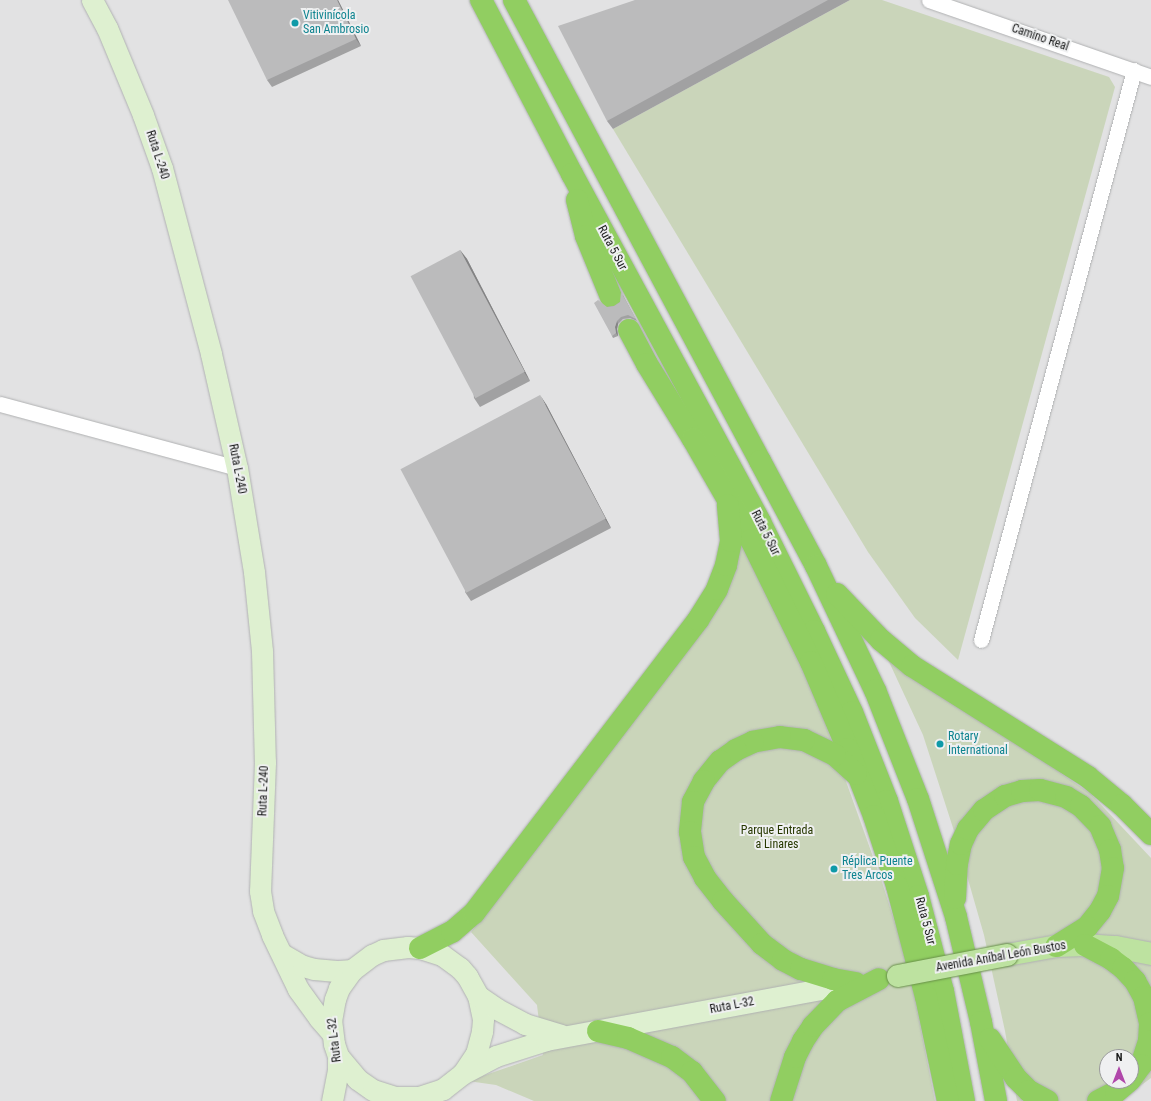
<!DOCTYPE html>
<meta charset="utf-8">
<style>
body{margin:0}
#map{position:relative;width:1151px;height:1101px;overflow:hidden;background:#e2e2e3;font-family:"Roboto Condensed",sans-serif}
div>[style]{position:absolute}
.green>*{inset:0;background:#cad5ba}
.roads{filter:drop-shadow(0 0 1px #b0b1b2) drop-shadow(0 0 1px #b0b1b2)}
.street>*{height:15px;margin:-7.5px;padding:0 7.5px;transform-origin:7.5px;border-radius:7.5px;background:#fff}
.secondary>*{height:21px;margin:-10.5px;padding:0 10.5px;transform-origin:10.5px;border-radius:10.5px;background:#def0d0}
.primary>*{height:22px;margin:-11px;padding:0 11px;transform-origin:11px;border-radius:11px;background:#bde2a0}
.highway>*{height:22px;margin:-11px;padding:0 11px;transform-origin:11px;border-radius:11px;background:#91ce61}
.bridges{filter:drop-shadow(0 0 1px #678f48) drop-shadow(0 0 1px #678f48)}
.primary-bridge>*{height:22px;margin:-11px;padding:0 11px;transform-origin:11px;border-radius:11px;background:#bde2a0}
.wall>*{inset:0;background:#a1a1a2}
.shaded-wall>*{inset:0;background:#838384}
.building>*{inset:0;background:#bbbbbc;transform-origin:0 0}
.dots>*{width:11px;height:11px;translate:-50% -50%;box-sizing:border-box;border:2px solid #eff0f1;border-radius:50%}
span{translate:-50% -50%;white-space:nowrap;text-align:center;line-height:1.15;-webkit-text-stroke:4px #eff0f1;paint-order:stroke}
.culture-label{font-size:12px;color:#0d838f}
.left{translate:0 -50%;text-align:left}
.street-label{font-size:12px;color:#191a1a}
.park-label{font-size:12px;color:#273801}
.north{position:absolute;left:1099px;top:1049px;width:40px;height:40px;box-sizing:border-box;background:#eff0f1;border:1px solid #999a9b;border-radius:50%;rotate:0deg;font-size:11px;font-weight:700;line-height:16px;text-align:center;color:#191a1a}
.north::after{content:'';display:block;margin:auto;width:14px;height:18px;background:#b047aa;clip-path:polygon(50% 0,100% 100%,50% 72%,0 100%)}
</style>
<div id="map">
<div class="green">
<i style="clip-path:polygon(850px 0,882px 0,1109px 77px,1115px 87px,958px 660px,915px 618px,868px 552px,613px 129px)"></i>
<i style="clip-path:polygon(738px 531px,809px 678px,882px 882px,902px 945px,912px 983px,935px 1101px,534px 1101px,496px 1085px,468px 1081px,543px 1055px,537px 1005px,471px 932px,704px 625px)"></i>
<i style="clip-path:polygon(evenodd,884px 651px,1091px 794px,1151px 858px,1151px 1078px,1120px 1101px,1017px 1101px,1005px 1031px,984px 935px,955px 834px,923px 735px,884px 651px,1107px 1057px,1131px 1057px,1131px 1081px,1107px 1081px,1107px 1057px)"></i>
</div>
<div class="roads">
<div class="street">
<i style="left:929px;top:0;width:235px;rotate:19.1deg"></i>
<i style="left:0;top:404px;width:245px;rotate:15.1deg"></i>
<i style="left:981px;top:640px;width:590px;rotate:-74.97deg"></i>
</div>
<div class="secondary">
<i style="left:92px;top:0;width:32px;rotate:62deg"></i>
<i style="left:107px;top:28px;width:94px;rotate:67.5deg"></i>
<i style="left:143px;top:115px;width:56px;rotate:70.3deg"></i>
<i style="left:162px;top:168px;width:192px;rotate:75.2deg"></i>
<i style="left:211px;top:354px;width:117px;rotate:77.2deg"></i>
<i style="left:237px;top:468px;width:105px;rotate:80.7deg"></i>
<i style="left:254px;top:572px;width:79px;rotate:84.2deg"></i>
<i style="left:262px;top:651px;width:111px;rotate:88.5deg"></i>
<i style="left:265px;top:762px;width:129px;rotate:92.2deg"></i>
<i style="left:260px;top:891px;width:20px;rotate:81deg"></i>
<i style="left:263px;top:911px;width:26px;rotate:69deg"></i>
<i style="left:272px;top:935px;width:60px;rotate:64.3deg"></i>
<i style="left:298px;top:989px;width:36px;rotate:54deg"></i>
<i style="left:319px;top:1018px;width:18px;rotate:49deg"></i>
<i style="left:282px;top:954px;width:24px;rotate:30deg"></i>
<i style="left:303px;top:966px;width:11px;rotate:15deg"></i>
<i style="left:314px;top:969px;width:25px;rotate:5deg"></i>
<i style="left:339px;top:971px;width:13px;rotate:-4deg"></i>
<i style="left:338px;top:1056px;width:30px;rotate:50deg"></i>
<i style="left:357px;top:1079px;width:19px;rotate:35deg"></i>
<i style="left:373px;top:1090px;width:23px;rotate:18deg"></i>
<i style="left:395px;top:1097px;width:24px"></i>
<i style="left:419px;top:1097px;width:25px;rotate:-18deg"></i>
<i style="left:443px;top:1089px;width:24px;rotate:-38deg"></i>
<i style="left:462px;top:1074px;width:38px;rotate:-28deg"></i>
<i style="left:496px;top:1056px;width:52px;rotate:-17.7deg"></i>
<i style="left:546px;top:1040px;width:314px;rotate:-10.5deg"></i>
<i style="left:463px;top:1073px;width:23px;rotate:-56deg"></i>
<i style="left:476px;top:1054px;width:24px;rotate:-75deg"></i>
<i style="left:482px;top:1031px;width:12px;rotate:-85deg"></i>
<i style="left:483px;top:1019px;width:24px;rotate:-102deg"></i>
<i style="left:332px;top:1101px;width:33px;rotate:-79deg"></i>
<i style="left:338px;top:1069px;width:13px;rotate:-90deg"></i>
<i style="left:338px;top:1056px;width:13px;rotate:-108deg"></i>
<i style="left:334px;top:1044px;width:23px;rotate:-97deg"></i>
<i style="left:331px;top:1021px;width:22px;rotate:-80deg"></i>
<i style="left:335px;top:999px;width:12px;rotate:-70deg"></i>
<i style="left:339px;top:988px;width:22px;rotate:-54deg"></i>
<i style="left:352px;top:970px;width:25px;rotate:-37deg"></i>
<i style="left:372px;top:955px;width:12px;rotate:-24deg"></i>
<i style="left:383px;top:950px;width:25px;rotate:-7deg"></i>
<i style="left:408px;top:947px;width:12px;rotate:5deg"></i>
<i style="left:420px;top:948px;width:23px;rotate:18deg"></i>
<i style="left:442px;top:955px;width:22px;rotate:36deg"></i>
<i style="left:460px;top:968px;width:11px;rotate:49deg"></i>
<i style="left:467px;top:976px;width:23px;rotate:61deg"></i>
<i style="left:478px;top:996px;width:23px;rotate:34deg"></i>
<i style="left:497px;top:1009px;width:32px;rotate:28deg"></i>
<i style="left:525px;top:1024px;width:38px;rotate:17deg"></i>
</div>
<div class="primary">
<i style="left:1007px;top:955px;width:51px;rotate:-10.2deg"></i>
<i style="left:1057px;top:946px;width:28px;rotate:-2deg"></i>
<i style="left:1085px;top:945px;width:31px;rotate:4deg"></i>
<i style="left:1116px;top:947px;width:36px;rotate:11deg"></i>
</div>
<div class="highway">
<i style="left:481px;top:0;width:196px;rotate:62.4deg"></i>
<i style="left:572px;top:174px;width:396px;rotate:61.6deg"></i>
<i style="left:760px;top:522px;width:122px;rotate:63.6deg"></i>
<i style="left:814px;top:631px;width:89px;rotate:64.9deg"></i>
<i style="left:852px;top:712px;width:96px;rotate:68.5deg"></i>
<i style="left:887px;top:801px;width:100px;rotate:71.9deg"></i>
<i style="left:918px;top:896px;width:98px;rotate:75.3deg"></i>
<i style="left:943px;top:991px;width:112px;rotate:79.2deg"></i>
<i style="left:514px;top:0;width:523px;rotate:61.91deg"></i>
<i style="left:760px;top:461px;width:119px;rotate:61.9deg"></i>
<i style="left:816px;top:566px;width:137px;rotate:64.6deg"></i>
<i style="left:875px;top:690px;width:117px;rotate:68.5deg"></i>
<i style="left:918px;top:799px;width:124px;rotate:72.1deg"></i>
<i style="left:956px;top:917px;width:108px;rotate:76.6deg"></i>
<i style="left:981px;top:1022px;width:80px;rotate:79.2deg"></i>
<i style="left:577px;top:200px;width:37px;rotate:76deg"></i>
<i style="left:586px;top:236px;width:66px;rotate:67.7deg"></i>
<i style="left:629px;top:330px;width:38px;rotate:62deg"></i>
<i style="left:647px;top:364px;width:88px;rotate:58.5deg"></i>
<i style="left:693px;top:439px;width:116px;rotate:60.1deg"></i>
<i style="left:751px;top:540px;width:136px;rotate:63.8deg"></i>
<i style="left:811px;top:662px;width:95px;rotate:67deg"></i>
<i style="left:848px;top:749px;width:72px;rotate:68.8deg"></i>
<i style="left:874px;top:816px;width:74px;rotate:71.8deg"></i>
<i style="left:897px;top:886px;width:115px;rotate:75.4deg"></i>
<i style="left:926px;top:997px;width:106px;rotate:78.1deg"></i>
<i style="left:837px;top:594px;width:64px;rotate:46.3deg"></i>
<i style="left:881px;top:640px;width:40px;rotate:40deg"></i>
<i style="left:912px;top:666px;width:208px;rotate:32.2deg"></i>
<i style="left:1088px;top:777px;width:44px;rotate:39.5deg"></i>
<i style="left:1122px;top:805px;width:41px;rotate:45deg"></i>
<i style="left:856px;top:774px;width:28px;rotate:-138deg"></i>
<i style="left:835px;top:755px;width:34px;rotate:-154deg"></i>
<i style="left:804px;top:740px;width:24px;rotate:-173deg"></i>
<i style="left:780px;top:737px;width:27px;rotate:170deg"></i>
<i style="left:753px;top:742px;width:19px;rotate:155deg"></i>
<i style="left:736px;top:750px;width:19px;rotate:145deg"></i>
<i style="left:720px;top:761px;width:26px;rotate:129deg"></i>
<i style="left:704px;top:781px;width:24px;rotate:118deg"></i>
<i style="left:693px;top:802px;width:30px;rotate:96deg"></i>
<i style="left:690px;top:832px;width:25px;rotate:81deg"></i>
<i style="left:694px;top:857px;width:24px;rotate:62deg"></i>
<i style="left:705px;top:878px;width:29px;rotate:52deg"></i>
<i style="left:723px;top:901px;width:58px;rotate:47.8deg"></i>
<i style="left:762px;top:944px;width:26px;rotate:37deg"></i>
<i style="left:783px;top:960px;width:20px;rotate:27deg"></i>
<i style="left:801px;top:969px;width:34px;rotate:17deg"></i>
<i style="left:833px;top:979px;width:23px;rotate:10deg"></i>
<i style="left:955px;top:898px;width:34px;rotate:-87deg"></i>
<i style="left:957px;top:864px;width:20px;rotate:-79deg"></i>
<i style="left:961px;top:844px;width:17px;rotate:-65deg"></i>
<i style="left:968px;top:829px;width:25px;rotate:-50deg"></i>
<i style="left:984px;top:810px;width:25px;rotate:-34deg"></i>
<i style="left:1005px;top:796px;width:18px;rotate:-16deg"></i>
<i style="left:1022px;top:791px;width:18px;rotate:-3deg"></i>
<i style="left:1040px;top:790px;width:27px;rotate:15deg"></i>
<i style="left:1066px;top:797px;width:17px;rotate:31deg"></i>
<i style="left:1081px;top:806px;width:28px;rotate:46deg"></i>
<i style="left:1100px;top:826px;width:26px;rotate:67deg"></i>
<i style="left:1110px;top:850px;width:18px;rotate:81deg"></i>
<i style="left:1113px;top:868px;width:28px;rotate:100deg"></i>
<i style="left:1108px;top:896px;width:17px;rotate:118deg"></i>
<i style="left:1100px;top:911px;width:21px;rotate:129deg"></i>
<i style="left:1087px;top:927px;width:36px;rotate:148deg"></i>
<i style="left:1085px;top:945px;width:30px;rotate:28deg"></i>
<i style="left:1111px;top:959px;width:15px;rotate:37deg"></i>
<i style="left:1123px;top:968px;width:18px;rotate:47deg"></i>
<i style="left:1135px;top:981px;width:18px;rotate:61deg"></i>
<i style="left:1144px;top:997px;width:27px;rotate:77deg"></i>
<i style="left:1150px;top:1023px;width:18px;rotate:93deg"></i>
<i style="left:1149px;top:1041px;width:25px;rotate:108deg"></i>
<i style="left:1141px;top:1065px;width:17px;rotate:126deg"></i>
<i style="left:420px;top:948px;width:36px;rotate:-27deg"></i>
<i style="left:452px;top:932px;width:29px;rotate:-41deg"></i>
<i style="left:474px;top:913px;width:369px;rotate:-52.6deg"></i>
<i style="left:698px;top:620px;width:36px;rotate:-58deg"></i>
<i style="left:717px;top:589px;width:26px;rotate:-69deg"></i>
<i style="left:726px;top:565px;width:25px;rotate:-78deg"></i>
<i style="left:731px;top:541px;width:36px;rotate:-95deg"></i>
<i style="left:598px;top:1031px;width:31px;rotate:13deg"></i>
<i style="left:628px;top:1038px;width:48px;rotate:23.4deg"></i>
<i style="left:672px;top:1057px;width:25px;rotate:37deg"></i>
<i style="left:692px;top:1072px;width:37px;rotate:52deg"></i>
<i style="left:990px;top:1039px;width:47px;rotate:56.3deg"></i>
<i style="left:1016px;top:1078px;width:18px;rotate:45deg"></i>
<i style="left:1029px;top:1091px;width:21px;rotate:28deg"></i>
<i style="left:781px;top:1101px;width:46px;rotate:-72.3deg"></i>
<i style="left:795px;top:1057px;width:18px;rotate:-63deg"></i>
<i style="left:803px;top:1041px;width:18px;rotate:-56deg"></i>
<i style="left:813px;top:1026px;width:35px;rotate:-46deg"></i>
<i style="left:837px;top:1001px;width:47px;rotate:-27.6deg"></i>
<i style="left:1098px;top:1101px;width:20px;rotate:-27deg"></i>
<i style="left:1116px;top:1092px;width:17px;rotate:-40deg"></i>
</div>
</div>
<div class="bridges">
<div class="primary-bridge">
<i style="left:898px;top:976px;width:111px;rotate:-10.9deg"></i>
</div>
</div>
<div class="wall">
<i style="clip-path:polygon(338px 0,361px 46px,272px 87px,267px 80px)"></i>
<i style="clip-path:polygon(635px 0,850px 0,613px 129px,607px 121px)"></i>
<i style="clip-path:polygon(460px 250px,467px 259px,530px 381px,480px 407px,474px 398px)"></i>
<i style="clip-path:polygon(623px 295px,637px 321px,630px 318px,623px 319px,618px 324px,617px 329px,618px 336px,613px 338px,612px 336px,607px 307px,614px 306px,620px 302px)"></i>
<i style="clip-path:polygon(546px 404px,611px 528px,471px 601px,465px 592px)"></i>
</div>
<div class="shaded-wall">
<i style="clip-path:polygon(337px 0,338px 0,361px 46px,356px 39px)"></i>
<i style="clip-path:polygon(460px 250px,467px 259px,530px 381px,524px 372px)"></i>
<i style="clip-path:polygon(617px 321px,618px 324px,617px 329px,618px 336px,616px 333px,615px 327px)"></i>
<i style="clip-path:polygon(540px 395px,546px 404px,611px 528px,605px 519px)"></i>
</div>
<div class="building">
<i style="clip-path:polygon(228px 0,337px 0,356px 39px,267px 80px)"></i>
<i style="clip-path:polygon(635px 0,828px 0,607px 121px,558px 26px)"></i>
<i style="left:460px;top:250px;width:138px;height:56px;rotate:62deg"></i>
<i style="clip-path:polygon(621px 292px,636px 319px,628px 315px,621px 317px,617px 321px,615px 327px,616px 333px,612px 336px,594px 303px,598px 300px,607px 307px,614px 306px,620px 302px)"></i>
<i style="left:540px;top:395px;width:140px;height:158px;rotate:62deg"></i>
</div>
<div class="dots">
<i style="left:295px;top:23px;background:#0f9aa8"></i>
<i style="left:940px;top:744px;background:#0f9aa8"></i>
<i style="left:834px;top:869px;background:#0f9aa8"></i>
</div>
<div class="culture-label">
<span class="left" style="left:303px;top:23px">Vitivinícola<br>San Ambrosio</span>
<span class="left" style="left:948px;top:744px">Rotary<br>International</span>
<span class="left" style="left:842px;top:869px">Réplica Puente<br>Tres Arcos</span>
</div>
<div class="street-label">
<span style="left:1040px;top:38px;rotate:19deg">Camino Real</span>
<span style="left:157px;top:155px;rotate:72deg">Ruta L-240</span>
<span style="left:612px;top:248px;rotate:62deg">Ruta 5 Sur</span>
<span style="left:237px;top:469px;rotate:79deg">Ruta L-240</span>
<span style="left:765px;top:533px;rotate:63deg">Ruta 5 Sur</span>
<span style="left:264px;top:791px;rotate:-88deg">Ruta L-240</span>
<span style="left:925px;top:921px;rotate:75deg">Ruta 5 Sur</span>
<span style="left:1001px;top:957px;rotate:-10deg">Avenida Aníbal León Bustos</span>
<span style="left:732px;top:1006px;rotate:-11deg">Ruta L-32</span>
<span style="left:335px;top:1040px;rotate:-97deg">Ruta L-32</span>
</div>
<div class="park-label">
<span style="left:777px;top:838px">Parque Entrada<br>a Linares</span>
</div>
<div class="north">N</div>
</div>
